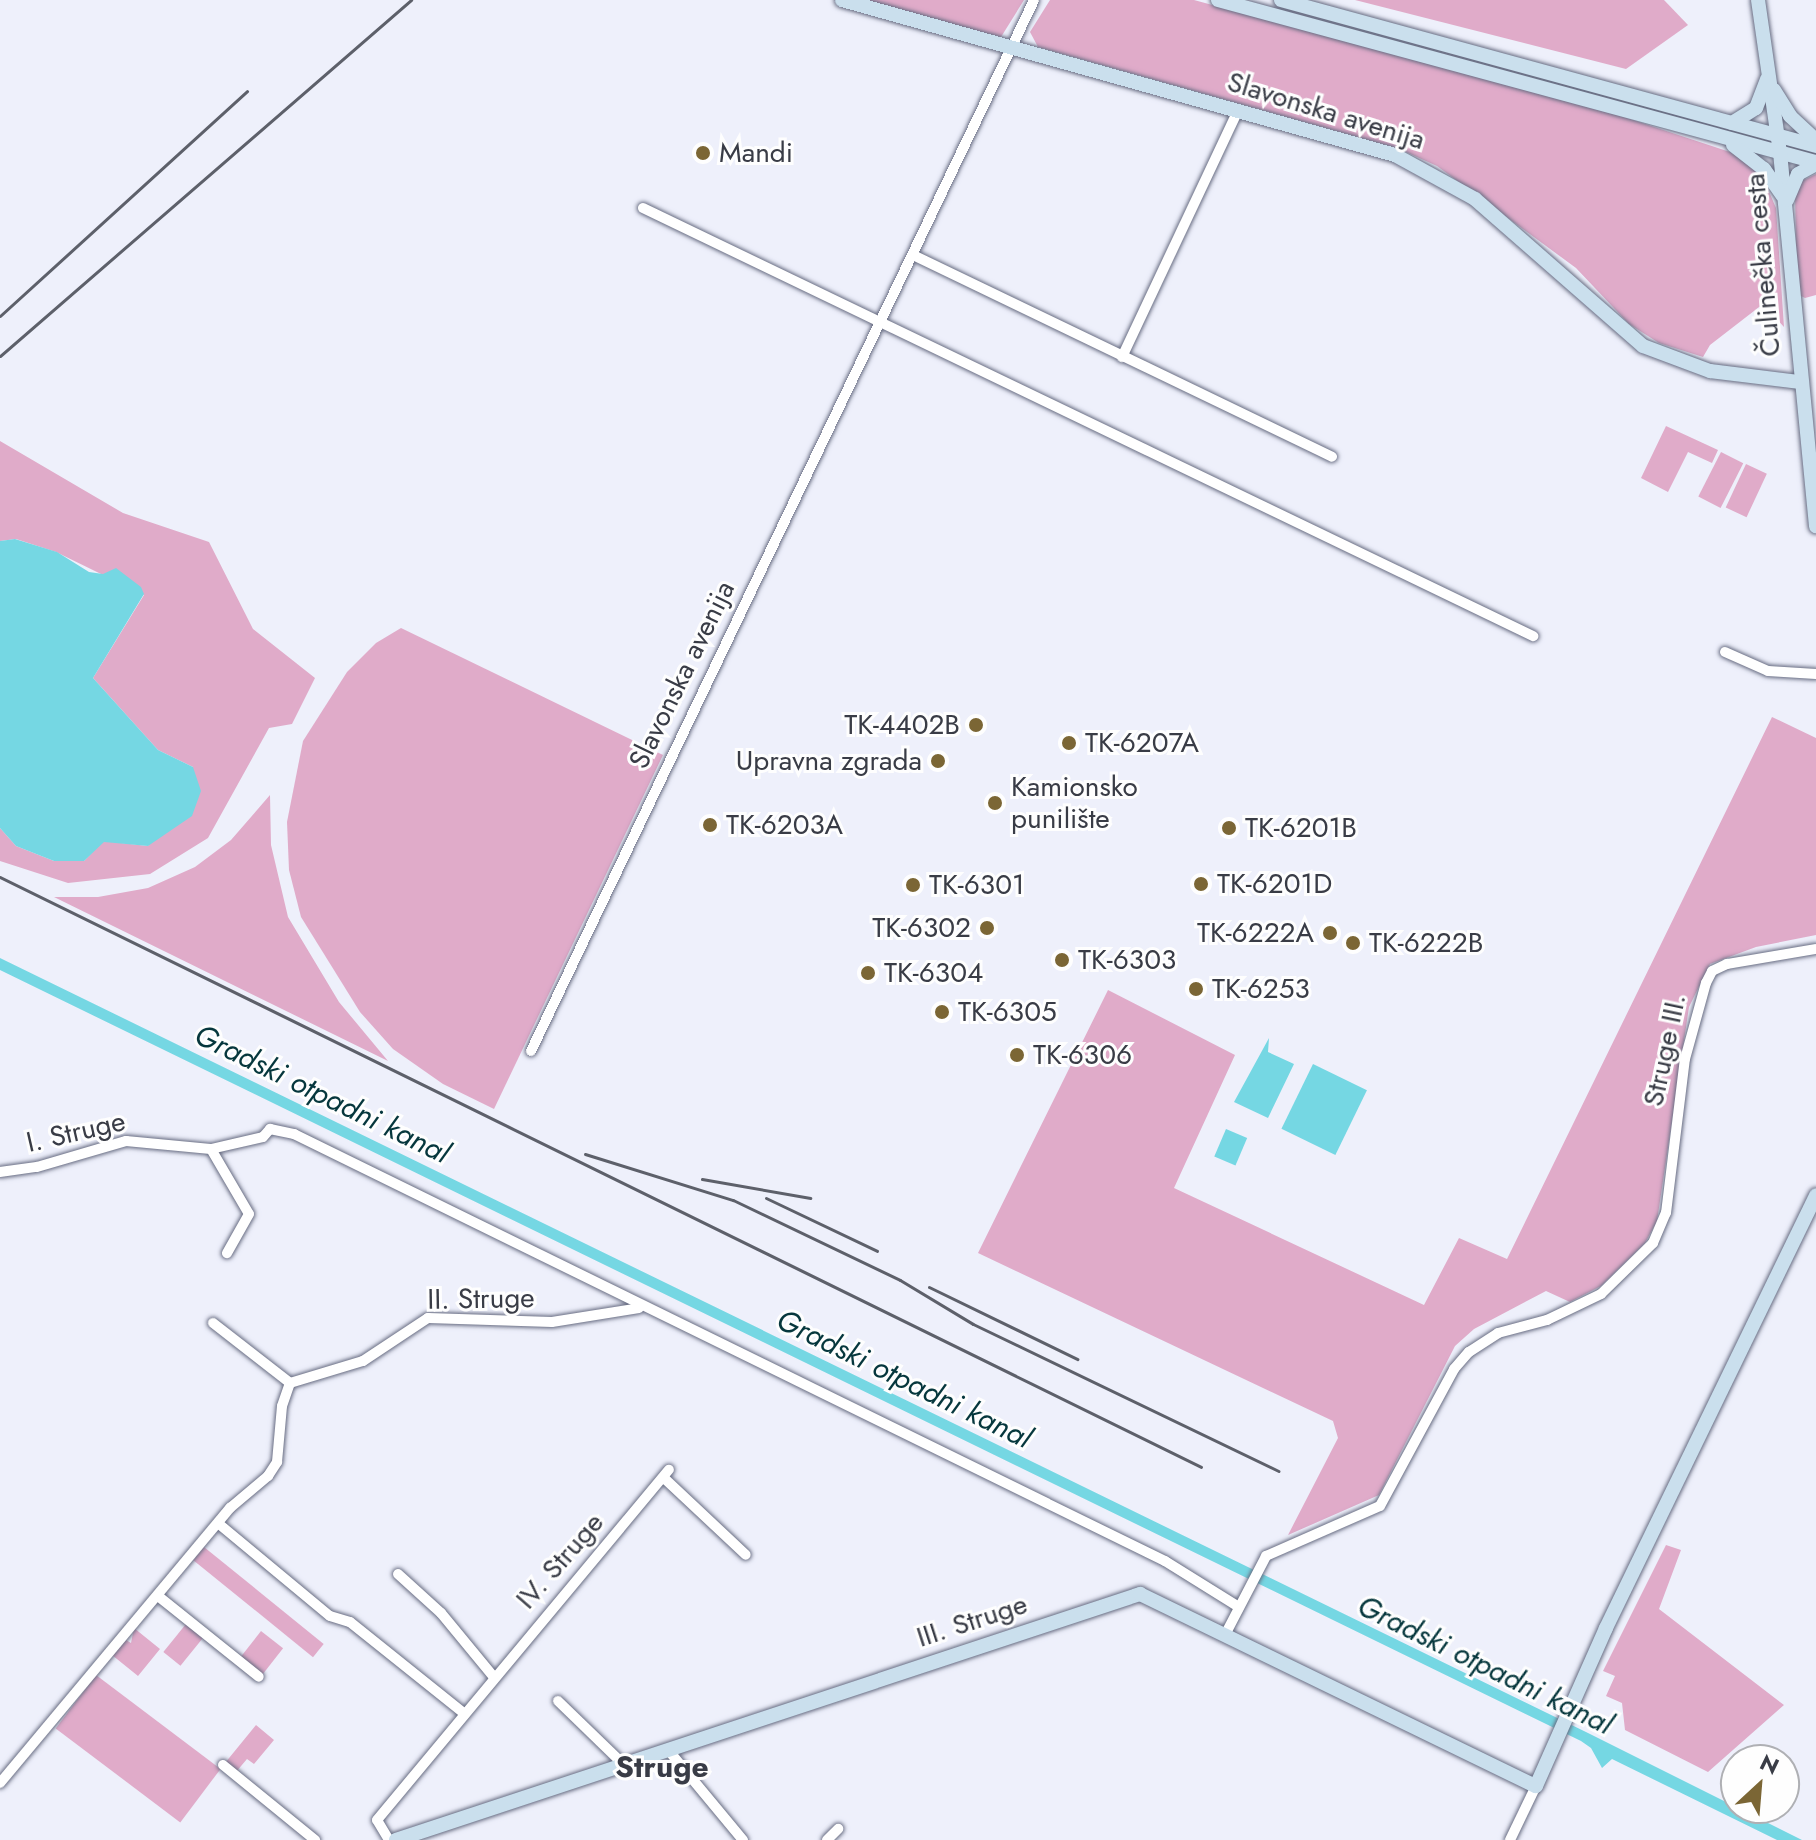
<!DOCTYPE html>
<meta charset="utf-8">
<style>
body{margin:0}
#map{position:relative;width:1816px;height:1840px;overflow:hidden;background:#eef0fb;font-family:Jost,sans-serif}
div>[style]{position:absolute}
.green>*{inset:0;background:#e0abc9;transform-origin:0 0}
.water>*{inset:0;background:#75d7e3;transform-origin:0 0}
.roads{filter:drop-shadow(0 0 2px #676c82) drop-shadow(0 0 2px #676c82)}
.street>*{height:10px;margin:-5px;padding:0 5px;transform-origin:5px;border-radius:5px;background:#fff}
.secondary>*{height:14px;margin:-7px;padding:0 7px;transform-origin:7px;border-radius:7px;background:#cadfed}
.rail>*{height:3px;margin:-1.5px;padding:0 1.5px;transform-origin:1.5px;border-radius:1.5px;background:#5d606a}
.dots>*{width:22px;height:22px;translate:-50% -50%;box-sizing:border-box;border:4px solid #fefefe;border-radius:50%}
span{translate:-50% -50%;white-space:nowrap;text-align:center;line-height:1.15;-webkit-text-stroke:6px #fefefe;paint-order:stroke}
.street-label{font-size:28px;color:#393c46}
.poi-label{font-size:28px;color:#393c46}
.left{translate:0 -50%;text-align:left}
.right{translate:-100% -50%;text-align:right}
.water-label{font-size:30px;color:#06373d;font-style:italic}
.neighbourhood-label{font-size:30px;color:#393c46;font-weight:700}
.north{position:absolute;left:1720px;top:1744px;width:80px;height:80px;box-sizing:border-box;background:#fefefe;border:2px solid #afb0b4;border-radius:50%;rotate:26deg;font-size:22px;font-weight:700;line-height:32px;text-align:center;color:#393c46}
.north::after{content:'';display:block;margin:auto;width:28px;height:36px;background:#7b6635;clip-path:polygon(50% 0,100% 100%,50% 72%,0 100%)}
</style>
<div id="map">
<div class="green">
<i style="clip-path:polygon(859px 0,1024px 0,1001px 37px)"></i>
<i style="clip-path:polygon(1050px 0,1194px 0,1627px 118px,1730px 152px,1761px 173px,1776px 208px,1784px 327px,1763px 304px,1710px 345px,1703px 357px,1659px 343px,1629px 324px,1576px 268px,1437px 166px,1397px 148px,1038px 47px,1030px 32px)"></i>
<i style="clip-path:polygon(1355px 0,1664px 0,1688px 25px,1626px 69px)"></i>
<i style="clip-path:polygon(1816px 174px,1816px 295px,1805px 298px,1797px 294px,1795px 194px,1800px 182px)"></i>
<i style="clip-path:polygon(1666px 426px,1718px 450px,1712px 463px,1688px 452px,1668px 492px,1641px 478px)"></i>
<i style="clip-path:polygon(0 441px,123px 513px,209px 542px,253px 629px,315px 678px,292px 724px,269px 728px,208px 838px,150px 874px,68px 883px,0 861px,0 828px,16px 846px,54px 861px,84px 861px,103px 841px,148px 846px,193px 767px,158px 750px,93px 678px,144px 595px,56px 552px,16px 539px,0 541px)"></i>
<i style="left:1721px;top:452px;width:25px;height:50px;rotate:27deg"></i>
<i style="left:1746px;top:464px;width:23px;height:48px;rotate:25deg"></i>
<i style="clip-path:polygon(401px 628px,663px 755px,494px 1109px,443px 1084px,393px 1049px,360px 1012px,301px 917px,289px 870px,287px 822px,303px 741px,347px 672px,376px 643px)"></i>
<i style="clip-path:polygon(1772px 717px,1816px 738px,1816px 935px,1756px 947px,1710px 964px,1689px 1007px,1657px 1221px,1645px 1243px,1601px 1286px,1570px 1302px,1546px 1291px,1474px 1329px,1455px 1346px,1379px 1495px,1288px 1535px,1338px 1438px,1333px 1421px,978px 1253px,1108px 990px,1235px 1055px,1174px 1188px,1424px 1305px,1459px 1238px,1507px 1259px)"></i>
<i style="clip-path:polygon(270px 795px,271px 845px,288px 917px,339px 1002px,388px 1061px,54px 897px,98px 897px,148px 888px,195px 867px,231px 840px)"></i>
<i style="clip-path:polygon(1666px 1545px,1681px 1550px,1659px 1609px,1784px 1705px,1708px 1772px,1625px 1730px,1622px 1703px,1606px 1696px,1615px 1676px,1603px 1671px)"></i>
<i style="left:204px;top:1547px;width:154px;height:17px;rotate:39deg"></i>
<i style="left:186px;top:1624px;width:22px;height:36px;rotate:39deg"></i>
<i style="clip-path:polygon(134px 1628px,160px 1649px,138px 1676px,112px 1655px,126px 1640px,131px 1643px)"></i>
<i style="left:261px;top:1631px;width:28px;height:34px;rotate:38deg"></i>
<i style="left:96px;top:1675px;width:156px;height:67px;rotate:37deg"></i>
<i style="clip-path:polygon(256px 1725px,274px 1740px,254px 1764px,247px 1759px,236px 1772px,225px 1763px)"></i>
</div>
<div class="water">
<i style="clip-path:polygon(15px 539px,57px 552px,89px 572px,103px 574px,116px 568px,141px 587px,144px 594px,93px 678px,158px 750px,193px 767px,201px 791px,192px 816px,148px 846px,104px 842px,84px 861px,54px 861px,16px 846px,0 828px,0 541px)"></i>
<i style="clip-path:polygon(0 958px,1588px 1733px,1802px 1840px,1777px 1840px,1612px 1759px,1602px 1768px,1591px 1748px,1581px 1741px,0 970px)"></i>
<i style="clip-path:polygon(1269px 1038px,1268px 1052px,1294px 1064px,1268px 1118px,1234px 1102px)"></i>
<i style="left:1313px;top:1064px;width:60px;height:72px;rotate:26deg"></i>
<i style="left:1226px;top:1129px;width:23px;height:30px;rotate:23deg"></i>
</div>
<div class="roads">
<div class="street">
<i style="left:643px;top:208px;width:988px;rotate:25.68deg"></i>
<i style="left:913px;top:255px;width:465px;rotate:25.7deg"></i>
<i style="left:1122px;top:357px;width:273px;rotate:-64.8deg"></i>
<i style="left:1725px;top:652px;width:47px;rotate:23.8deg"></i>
<i style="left:1768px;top:671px;width:48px;rotate:3.6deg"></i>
<i style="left:531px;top:1051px;width:1165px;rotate:-64.42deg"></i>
<i style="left:211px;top:1149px;width:75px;rotate:59.7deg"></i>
<i style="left:249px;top:1214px;width:45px;rotate:119.4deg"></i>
<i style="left:0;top:1172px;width:37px;rotate:-8deg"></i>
<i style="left:37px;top:1167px;width:93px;rotate:-16.3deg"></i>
<i style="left:126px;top:1141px;width:85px;rotate:5.4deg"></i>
<i style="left:211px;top:1149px;width:53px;rotate:-13deg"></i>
<i style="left:263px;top:1137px;width:11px;rotate:-49deg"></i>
<i style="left:270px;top:1129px;width:25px;rotate:12deg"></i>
<i style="left:294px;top:1134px;width:970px;rotate:26.12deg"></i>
<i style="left:1165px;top:1561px;width:87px;rotate:31.9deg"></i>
<i style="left:213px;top:1323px;width:98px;rotate:37.9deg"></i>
<i style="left:664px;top:1478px;width:112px;rotate:43.2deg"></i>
<i style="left:219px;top:1524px;width:144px;rotate:39.7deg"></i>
<i style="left:330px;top:1616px;width:21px;rotate:17deg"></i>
<i style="left:350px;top:1622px;width:147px;rotate:38.7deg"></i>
<i style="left:398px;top:1574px;width:58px;rotate:42.2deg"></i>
<i style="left:441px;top:1613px;width:82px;rotate:50.5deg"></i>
<i style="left:158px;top:1596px;width:129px;rotate:38.7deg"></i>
<i style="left:1226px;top:1633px;width:87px;rotate:-62.5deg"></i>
<i style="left:1266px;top:1556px;width:124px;rotate:-23.7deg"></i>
<i style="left:1380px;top:1506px;width:156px;rotate:-61.6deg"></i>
<i style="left:1454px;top:1369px;width:23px;rotate:-49deg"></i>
<i style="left:1469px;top:1352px;width:35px;rotate:-33deg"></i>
<i style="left:1498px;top:1333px;width:51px;rotate:-14.9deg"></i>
<i style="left:1547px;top:1320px;width:60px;rotate:-25.7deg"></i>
<i style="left:1601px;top:1294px;width:73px;rotate:-44.4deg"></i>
<i style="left:1653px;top:1243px;width:33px;rotate:-67deg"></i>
<i style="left:1666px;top:1213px;width:155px;rotate:-83deg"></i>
<i style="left:1685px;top:1059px;width:79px;rotate:-74.6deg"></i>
<i style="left:1706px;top:983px;width:13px;rotate:-63deg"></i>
<i style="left:1712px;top:971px;width:17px;rotate:-25deg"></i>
<i style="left:1727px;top:964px;width:90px;rotate:-9.6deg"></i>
<i style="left:558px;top:1701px;width:93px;rotate:44.1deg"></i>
<i style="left:669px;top:1751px;width:116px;rotate:50.3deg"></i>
<i style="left:223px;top:1765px;width:119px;rotate:39.2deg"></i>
<i style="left:0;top:1783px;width:359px;rotate:-50.1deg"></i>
<i style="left:230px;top:1508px;width:50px;rotate:-40.1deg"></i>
<i style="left:268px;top:1476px;width:17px;rotate:-57deg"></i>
<i style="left:277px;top:1462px;width:56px;rotate:-84.9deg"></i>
<i style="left:282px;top:1406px;width:24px;rotate:-71deg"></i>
<i style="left:290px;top:1383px;width:76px;rotate:-16.8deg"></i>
<i style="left:363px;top:1361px;width:78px;rotate:-33.5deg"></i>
<i style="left:428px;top:1318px;width:124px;rotate:1.8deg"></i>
<i style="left:552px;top:1322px;width:88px;rotate:-9.1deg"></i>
<i style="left:389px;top:1840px;width:23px;rotate:-121deg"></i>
<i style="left:377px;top:1820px;width:456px;rotate:-50.2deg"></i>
<i style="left:827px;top:1840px;width:16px;rotate:-45deg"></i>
<i style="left:1510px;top:1840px;width:60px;rotate:-64.3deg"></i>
</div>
<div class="secondary">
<i style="left:842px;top:0;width:574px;rotate:15.66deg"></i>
<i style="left:1395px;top:155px;width:91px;rotate:28.8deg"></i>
<i style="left:1475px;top:199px;width:223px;rotate:41.2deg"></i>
<i style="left:1643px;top:346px;width:72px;rotate:20.5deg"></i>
<i style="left:1710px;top:371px;width:91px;rotate:7deg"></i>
<i style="left:1218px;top:0;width:620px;rotate:15.16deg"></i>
<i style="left:1281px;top:0;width:555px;rotate:15.26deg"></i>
<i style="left:1758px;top:0;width:154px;rotate:81.8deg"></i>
<i style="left:1780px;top:152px;width:376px;rotate:84.5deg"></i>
<i style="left:1774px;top:90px;width:31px;rotate:58deg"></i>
<i style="left:1790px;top:116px;width:35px;rotate:43deg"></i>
<i style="left:1732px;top:123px;width:28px;rotate:-32deg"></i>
<i style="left:1756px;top:108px;width:31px;rotate:-69deg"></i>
<i style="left:1733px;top:145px;width:39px;rotate:38deg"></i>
<i style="left:1764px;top:169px;width:32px;rotate:55deg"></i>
<i style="left:1787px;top:200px;width:28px;rotate:-67deg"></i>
<i style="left:1798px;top:174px;width:21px;rotate:-29deg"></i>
<i style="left:396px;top:1840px;width:784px;rotate:-18.3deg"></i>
<i style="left:1140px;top:1594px;width:440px;rotate:25.9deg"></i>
<i style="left:1536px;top:1786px;width:173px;rotate:-66.1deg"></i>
<i style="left:1606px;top:1628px;width:481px;rotate:-64.1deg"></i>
</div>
</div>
<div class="rail">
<i style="left:0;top:316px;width:334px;rotate:-42.3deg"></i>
<i style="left:0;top:356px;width:544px;rotate:-40.9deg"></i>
<i style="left:0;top:877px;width:1338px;rotate:26.16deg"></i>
<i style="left:585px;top:1154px;width:155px;rotate:17.3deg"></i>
<i style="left:733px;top:1200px;width:185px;rotate:25.6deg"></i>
<i style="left:900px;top:1280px;width:85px;rotate:31.1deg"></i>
<i style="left:973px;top:1324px;width:339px;rotate:25.7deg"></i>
<i style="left:702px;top:1179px;width:110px;rotate:10deg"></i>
<i style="left:766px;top:1198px;width:123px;rotate:25.5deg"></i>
<i style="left:929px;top:1287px;width:165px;rotate:25.9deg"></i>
</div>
<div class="dots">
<i style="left:703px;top:153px;background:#7b6635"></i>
<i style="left:976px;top:725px;background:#7b6635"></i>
<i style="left:1069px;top:743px;background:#7b6635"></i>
<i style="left:938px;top:761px;background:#7b6635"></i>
<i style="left:995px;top:803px;background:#7b6635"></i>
<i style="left:710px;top:825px;background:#7b6635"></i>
<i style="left:1229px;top:828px;background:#7b6635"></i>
<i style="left:1201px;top:884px;background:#7b6635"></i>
<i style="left:913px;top:885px;background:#7b6635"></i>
<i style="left:987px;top:928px;background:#7b6635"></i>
<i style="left:1330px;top:933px;background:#7b6635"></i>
<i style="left:1353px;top:943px;background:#7b6635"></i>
<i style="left:1062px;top:960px;background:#7b6635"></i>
<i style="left:868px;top:973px;background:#7b6635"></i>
<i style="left:1196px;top:989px;background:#7b6635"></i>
<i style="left:942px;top:1012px;background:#7b6635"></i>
<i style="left:1017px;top:1055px;background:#7b6635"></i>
</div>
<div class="street-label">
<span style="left:1326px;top:111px;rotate:17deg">Slavonska avenija</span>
<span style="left:1763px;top:265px;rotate:-95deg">Čulinečka cesta</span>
<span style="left:682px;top:675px;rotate:-64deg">Slavonska avenija</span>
<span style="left:1665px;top:1050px;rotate:-78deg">Struge III.</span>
<span style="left:76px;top:1132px;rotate:-13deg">I. Struge</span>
<span style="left:481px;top:1299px;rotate:-1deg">II. Struge</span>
<span style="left:560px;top:1561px;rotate:-49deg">IV. Struge</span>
<span style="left:972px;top:1621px;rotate:-18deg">III. Struge</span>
</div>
<div class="poi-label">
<span class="left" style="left:719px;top:153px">Mandi</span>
<span class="right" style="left:960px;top:725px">TK-4402B</span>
<span class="left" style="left:1085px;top:743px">TK-6207A</span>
<span class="right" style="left:922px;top:761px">Upravna zgrada</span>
<span class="left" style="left:1011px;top:803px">Kamionsko<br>punilište</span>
<span class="left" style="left:726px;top:825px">TK-6203A</span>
<span class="left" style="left:1245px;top:828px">TK-6201B</span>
<span class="left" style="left:1217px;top:884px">TK-6201D</span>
<span class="left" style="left:929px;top:885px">TK-6301</span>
<span class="right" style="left:971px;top:928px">TK-6302</span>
<span class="right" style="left:1314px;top:933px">TK-6222A</span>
<span class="left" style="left:1369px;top:943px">TK-6222B</span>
<span class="left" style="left:1078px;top:960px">TK-6303</span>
<span class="left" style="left:884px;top:973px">TK-6304</span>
<span class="left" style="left:1212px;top:989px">TK-6253</span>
<span class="left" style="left:958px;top:1012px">TK-6305</span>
<span class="left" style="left:1033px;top:1055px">TK-6306</span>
</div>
<div class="water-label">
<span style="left:322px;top:1094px;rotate:26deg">Gradski otpadni kanal</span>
<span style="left:904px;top:1379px;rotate:26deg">Gradski otpadni kanal</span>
<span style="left:1485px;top:1665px;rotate:26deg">Gradski otpadni kanal</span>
</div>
<div class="neighbourhood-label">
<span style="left:662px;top:1767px">Struge</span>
</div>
<div class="north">N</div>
</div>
